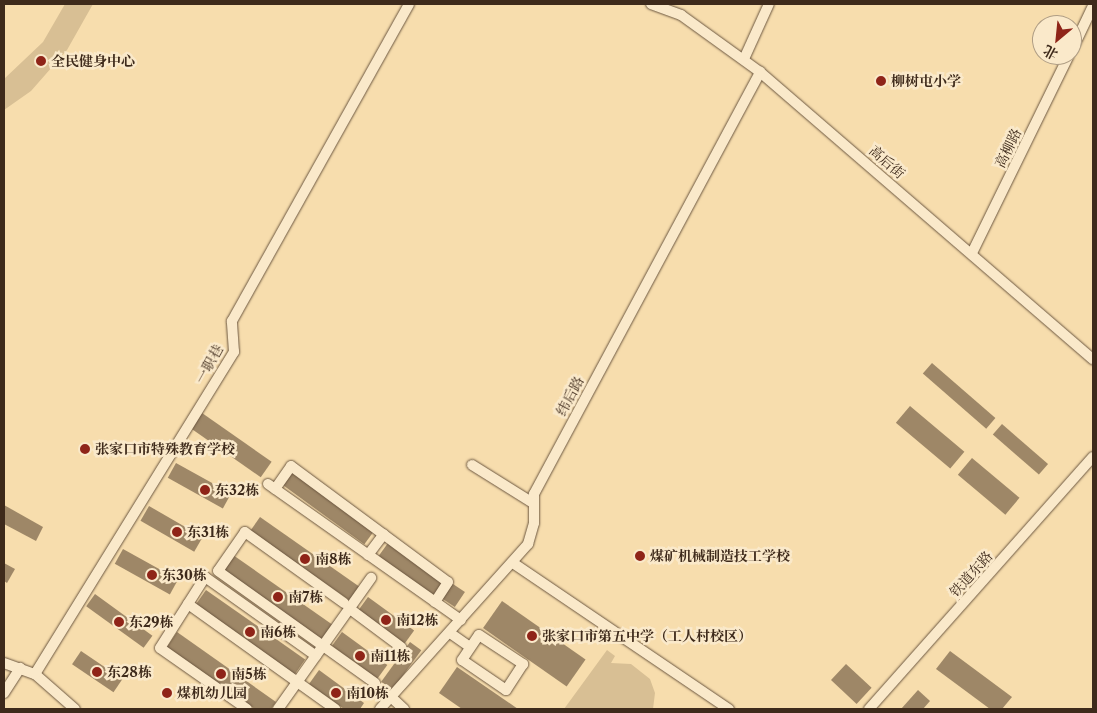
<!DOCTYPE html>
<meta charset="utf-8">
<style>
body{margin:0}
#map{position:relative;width:1097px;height:713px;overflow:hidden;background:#f7ddad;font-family:"Libre Caslon Text","Noto Serif SC",serif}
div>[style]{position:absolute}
.green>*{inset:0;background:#d8bf94}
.building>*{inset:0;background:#9e8767;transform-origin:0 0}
.roads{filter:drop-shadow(0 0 1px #6c5740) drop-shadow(0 0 1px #6c5740)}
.minor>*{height:10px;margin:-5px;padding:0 5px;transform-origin:5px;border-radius:5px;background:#fae9ca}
.dots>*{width:14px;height:14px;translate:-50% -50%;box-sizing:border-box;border:2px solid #fae9ca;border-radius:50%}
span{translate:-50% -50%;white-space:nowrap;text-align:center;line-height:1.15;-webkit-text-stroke:5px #fae9ca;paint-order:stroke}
.poi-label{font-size:14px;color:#3e2a1b;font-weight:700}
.left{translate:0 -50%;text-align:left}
.street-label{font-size:14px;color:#3e2a1b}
.frame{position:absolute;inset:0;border:5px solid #3e2a1b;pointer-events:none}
.north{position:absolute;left:1032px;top:15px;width:50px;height:50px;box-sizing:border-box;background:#fae9ca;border:1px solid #af9d84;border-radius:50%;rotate:208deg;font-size:14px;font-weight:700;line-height:20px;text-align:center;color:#3e2a1b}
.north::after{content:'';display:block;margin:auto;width:18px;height:22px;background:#8f2418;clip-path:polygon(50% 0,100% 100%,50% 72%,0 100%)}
</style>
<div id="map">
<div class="green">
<i style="clip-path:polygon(65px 4px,93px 4px,67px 50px,31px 91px,4px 110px,4px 79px,43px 42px)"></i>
<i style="clip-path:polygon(607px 650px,615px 656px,611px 663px,631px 664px,650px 679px,655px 693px,653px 709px,564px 709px)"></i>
</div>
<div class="building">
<i style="left:932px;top:363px;width:84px;height:14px;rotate:41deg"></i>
<i style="left:910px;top:406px;width:71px;height:22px;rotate:40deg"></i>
<i style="left:202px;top:413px;width:85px;height:19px;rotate:35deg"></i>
<i style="left:1002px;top:424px;width:61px;height:14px;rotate:41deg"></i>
<i style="left:972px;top:458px;width:62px;height:22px;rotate:40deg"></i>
<i style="left:176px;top:463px;width:63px;height:17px;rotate:29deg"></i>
<i style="left:293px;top:469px;width:102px;height:19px;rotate:36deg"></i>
<i style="clip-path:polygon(4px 505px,43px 527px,36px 541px,4px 524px)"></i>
<i style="left:149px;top:506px;width:62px;height:17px;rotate:30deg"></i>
<i style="left:260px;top:517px;width:121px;height:17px;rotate:35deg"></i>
<i style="left:388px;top:543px;width:70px;height:16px;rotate:36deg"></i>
<i style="left:123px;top:549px;width:63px;height:17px;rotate:29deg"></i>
<i style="left:233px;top:555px;width:122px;height:18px;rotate:35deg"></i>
<i style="clip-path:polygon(4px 563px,15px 569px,7px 583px,4px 581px)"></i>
<i style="left:450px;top:582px;width:18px;height:18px;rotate:34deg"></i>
<i style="left:206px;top:590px;width:121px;height:19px;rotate:35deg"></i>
<i style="left:95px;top:594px;width:71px;height:15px;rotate:36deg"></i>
<i style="left:368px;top:597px;width:57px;height:17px;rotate:36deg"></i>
<i style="left:502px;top:601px;width:102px;height:33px;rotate:35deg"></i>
<i style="clip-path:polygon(177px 632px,276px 702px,271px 709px,255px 709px,167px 647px)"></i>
<i style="left:342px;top:632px;width:56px;height:17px;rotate:36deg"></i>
<i style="left:410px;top:642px;width:14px;height:49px;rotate:36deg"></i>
<i style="left:81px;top:651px;width:50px;height:16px;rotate:34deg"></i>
<i style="clip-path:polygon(950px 651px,1012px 697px,1002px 709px,990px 709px,936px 669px)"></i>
<i style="left:846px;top:664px;width:35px;height:22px;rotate:43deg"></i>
<i style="clip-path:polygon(457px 667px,518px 709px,462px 709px,439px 693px)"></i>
<i style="clip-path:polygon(319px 670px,364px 703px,360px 709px,344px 709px,309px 684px)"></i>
<i style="clip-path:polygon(918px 690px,930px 701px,923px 709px,901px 709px)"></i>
</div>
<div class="roads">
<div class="minor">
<i style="left:651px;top:4px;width:32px;rotate:20deg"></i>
<i style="left:681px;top:15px;width:97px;rotate:35.8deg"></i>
<i style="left:760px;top:72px;width:440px;rotate:40.8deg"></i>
<i style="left:1072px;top:50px;width:49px;rotate:-64.5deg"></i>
<i style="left:744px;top:59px;width:60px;rotate:-65.6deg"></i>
<i style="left:972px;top:253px;width:220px;rotate:-63.9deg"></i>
<i style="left:472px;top:465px;width:72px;rotate:31.9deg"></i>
<i style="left:268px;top:484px;width:236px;rotate:35.2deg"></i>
<i style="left:275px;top:489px;width:28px;rotate:-55deg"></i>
<i style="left:291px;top:466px;width:195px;rotate:36.5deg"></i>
<i style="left:448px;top:582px;width:24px;rotate:123deg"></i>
<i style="left:368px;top:555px;width:26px;rotate:-53deg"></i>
<i style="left:513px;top:563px;width:261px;rotate:34.1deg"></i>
<i style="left:344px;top:603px;width:122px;rotate:-144.4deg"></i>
<i style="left:245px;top:532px;width:47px;rotate:124.7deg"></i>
<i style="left:218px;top:571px;width:193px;rotate:35.5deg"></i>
<i style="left:188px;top:604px;width:181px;rotate:35.5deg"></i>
<i style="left:350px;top:609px;width:64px;rotate:36.7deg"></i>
<i style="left:450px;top:633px;width:24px;rotate:35deg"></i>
<i style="left:479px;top:635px;width:53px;rotate:33.4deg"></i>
<i style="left:523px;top:664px;width:31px;rotate:123deg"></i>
<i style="left:506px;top:690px;width:53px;rotate:-145.7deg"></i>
<i style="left:462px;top:660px;width:30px;rotate:-56deg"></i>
<i style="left:4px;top:663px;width:33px;rotate:20deg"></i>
<i style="left:35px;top:674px;width:53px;rotate:41.2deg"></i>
<i style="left:35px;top:674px;width:379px;rotate:-58.3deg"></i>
<i style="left:234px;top:352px;width:31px;rotate:-94deg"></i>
<i style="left:232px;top:321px;width:363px;rotate:-60.8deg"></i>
<i style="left:4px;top:693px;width:30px;rotate:-57deg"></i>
<i style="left:391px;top:697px;width:18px;rotate:43deg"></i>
<i style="left:247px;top:709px;width:106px;rotate:-145deg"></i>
<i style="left:160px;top:648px;width:84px;rotate:-57.6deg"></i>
<i style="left:205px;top:577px;width:136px;rotate:35.4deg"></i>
<i style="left:278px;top:709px;width:161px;rotate:-54.6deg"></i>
<i style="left:380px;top:709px;width:222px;rotate:-48.1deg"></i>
<i style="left:528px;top:544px;width:22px;rotate:-74deg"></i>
<i style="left:534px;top:523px;width:29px;rotate:-90deg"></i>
<i style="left:534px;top:494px;width:479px;rotate:-61.8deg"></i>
<i style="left:869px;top:709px;width:337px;rotate:-48.4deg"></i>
</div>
</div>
<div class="dots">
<i style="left:41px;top:61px;background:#8f2418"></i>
<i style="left:881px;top:81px;background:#8f2418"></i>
<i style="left:85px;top:449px;background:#8f2418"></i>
<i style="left:205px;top:490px;background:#8f2418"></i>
<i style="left:177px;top:532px;background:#8f2418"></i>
<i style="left:640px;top:556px;background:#8f2418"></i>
<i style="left:305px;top:559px;background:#8f2418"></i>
<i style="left:152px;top:575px;background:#8f2418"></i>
<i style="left:278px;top:597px;background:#8f2418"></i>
<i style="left:386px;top:620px;background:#8f2418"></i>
<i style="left:119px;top:622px;background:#8f2418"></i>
<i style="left:250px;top:632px;background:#8f2418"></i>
<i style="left:532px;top:636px;background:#8f2418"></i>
<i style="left:360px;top:656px;background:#8f2418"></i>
<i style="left:97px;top:672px;background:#8f2418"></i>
<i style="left:221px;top:674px;background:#8f2418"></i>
<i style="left:167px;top:693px;background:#8f2418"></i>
<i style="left:336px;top:693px;background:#8f2418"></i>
</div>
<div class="poi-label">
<span class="left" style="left:51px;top:61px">全民健身中心</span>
<span class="left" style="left:891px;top:81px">柳树屯小学</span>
<span class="left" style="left:95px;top:449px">张家口市特殊教育学校</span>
<span class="left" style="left:215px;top:490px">东32栋</span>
<span class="left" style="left:187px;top:532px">东31栋</span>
<span class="left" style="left:650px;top:556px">煤矿机械制造技工学校</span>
<span class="left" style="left:315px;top:559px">南8栋</span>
<span class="left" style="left:162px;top:575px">东30栋</span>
<span class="left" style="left:288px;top:597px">南7栋</span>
<span class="left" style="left:396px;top:620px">南12栋</span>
<span class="left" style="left:129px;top:622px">东29栋</span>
<span class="left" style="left:260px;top:632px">南6栋</span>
<span class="left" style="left:542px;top:636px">张家口市第五中学（工人村校区）</span>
<span class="left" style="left:370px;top:656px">南11栋</span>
<span class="left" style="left:107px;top:672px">东28栋</span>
<span class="left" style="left:231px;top:674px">南5栋</span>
<span class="left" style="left:177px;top:693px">煤机幼儿园</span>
<span class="left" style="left:346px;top:693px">南10栋</span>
</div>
<div class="street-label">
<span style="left:1008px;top:148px;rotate:-64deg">高柳路</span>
<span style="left:887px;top:162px;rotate:41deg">高后街</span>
<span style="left:209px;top:364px;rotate:-61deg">一职巷</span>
<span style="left:570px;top:396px;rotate:-62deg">纬后路</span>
<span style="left:971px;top:574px;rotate:-48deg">铁道东路</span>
</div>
<div class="frame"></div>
<div class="north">北</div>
</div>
